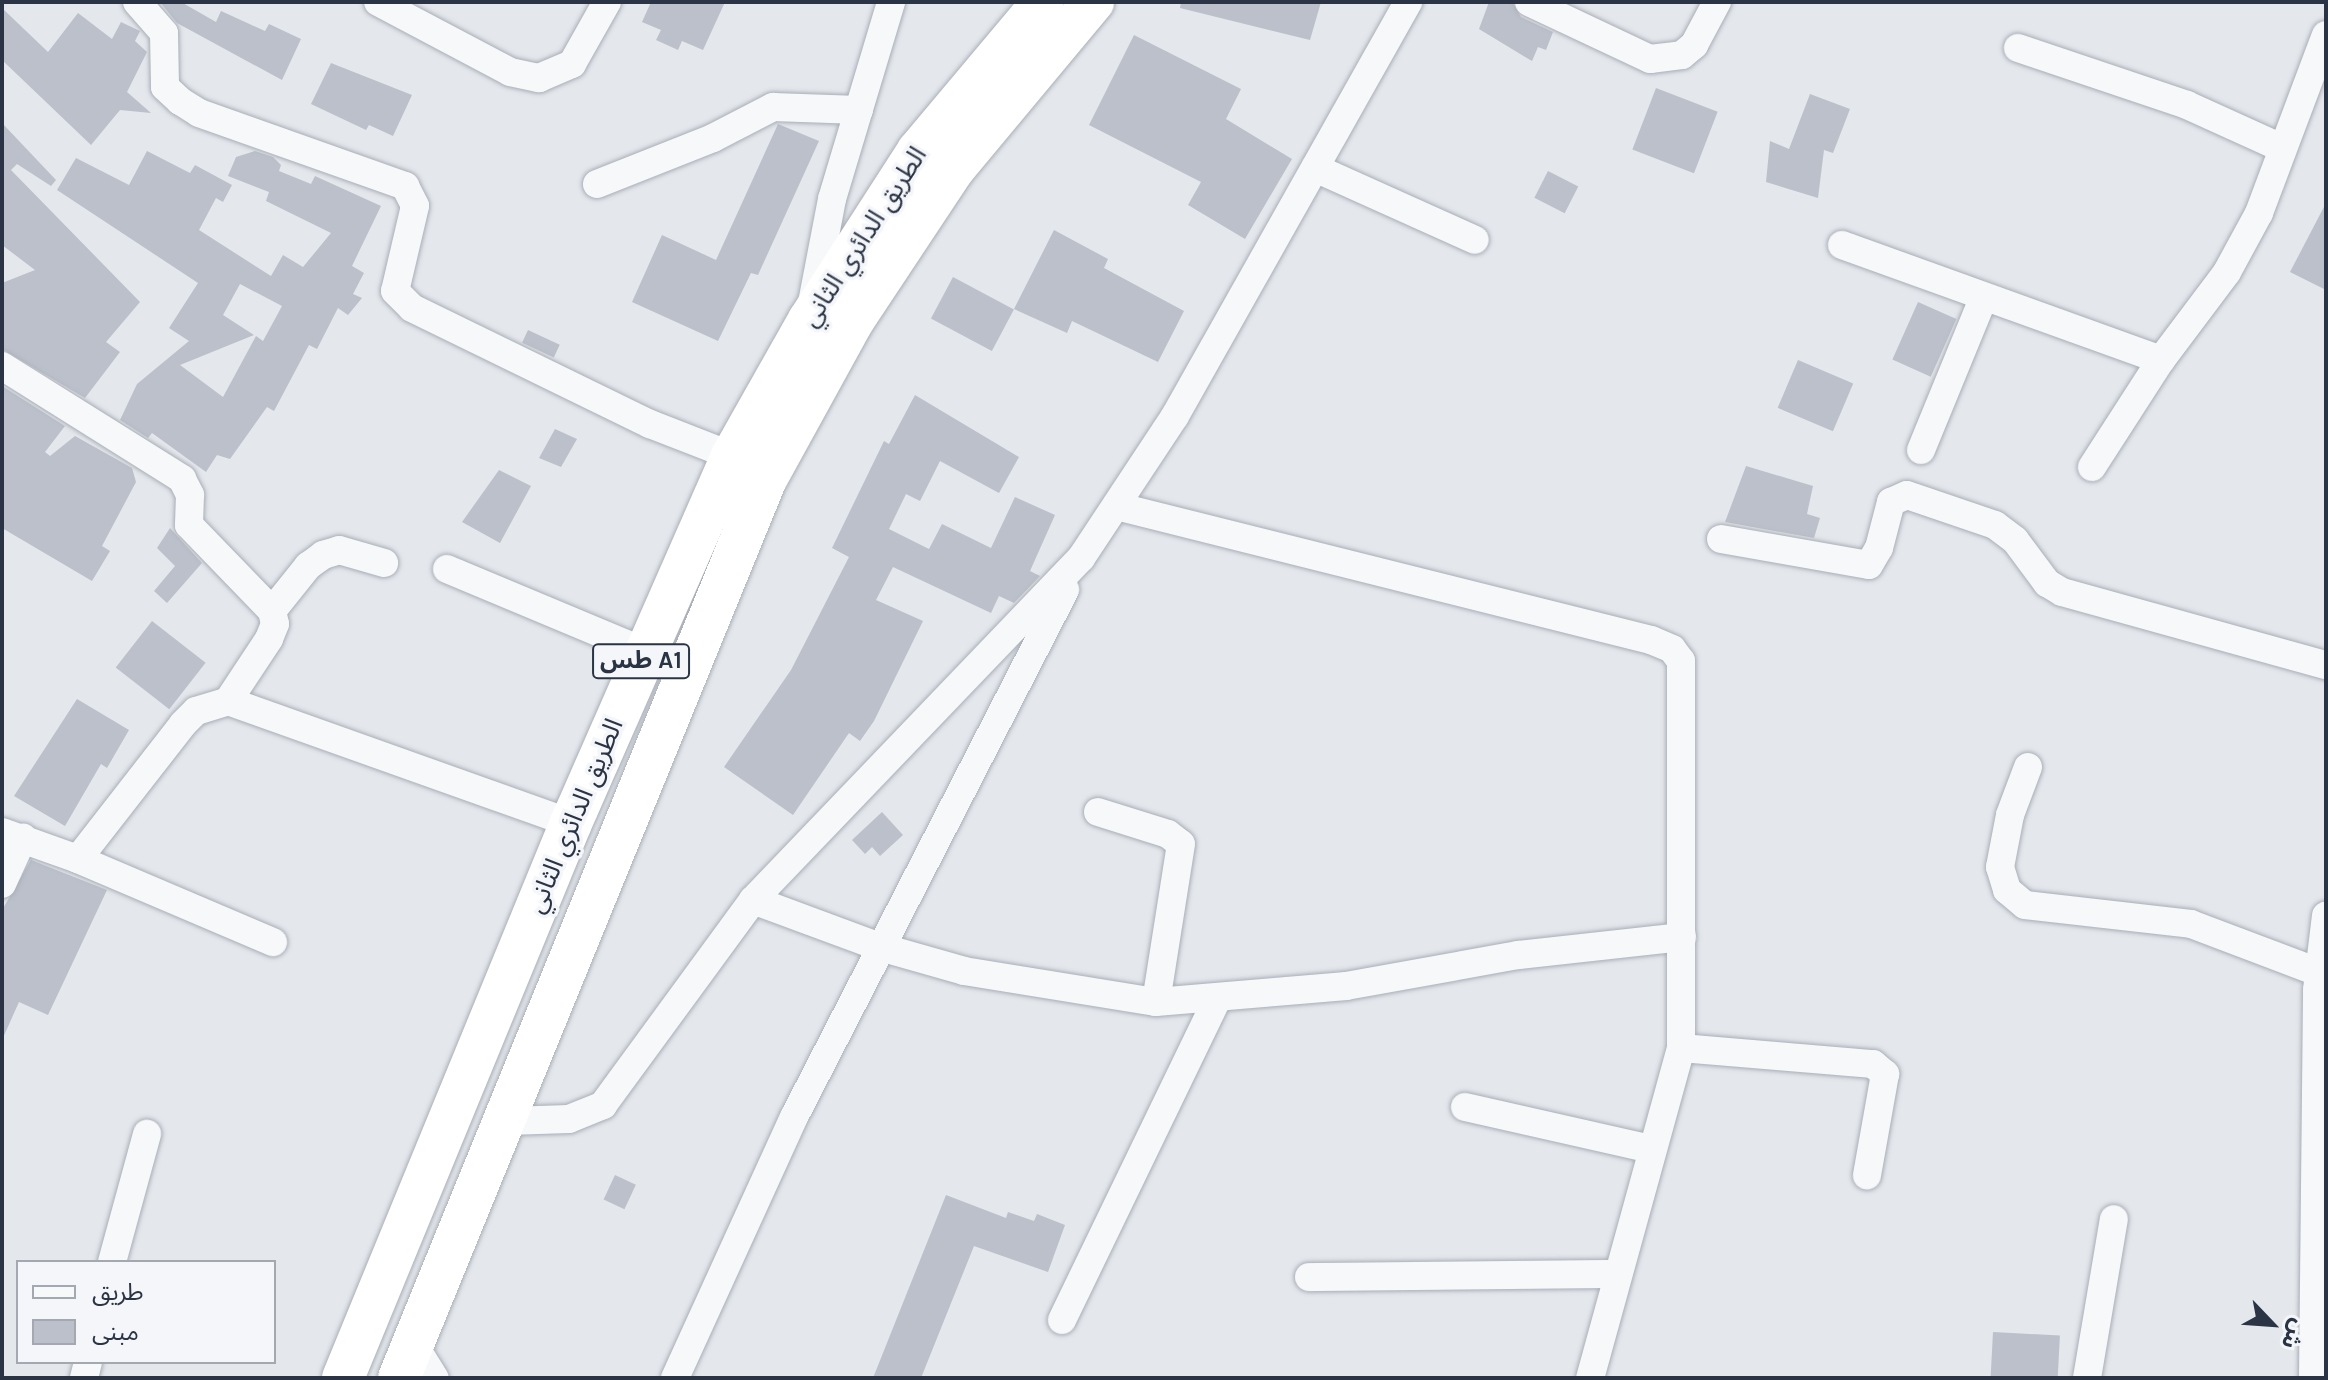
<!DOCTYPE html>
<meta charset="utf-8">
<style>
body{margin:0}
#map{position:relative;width:2328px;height:1380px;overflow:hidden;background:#e4e7ec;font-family:Karla,"Noto Sans Arabic",sans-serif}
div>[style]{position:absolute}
.building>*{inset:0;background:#bbc0ca;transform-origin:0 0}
.roads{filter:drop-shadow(0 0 2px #a9aeb7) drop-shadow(0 0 2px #a9aeb7)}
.minor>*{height:28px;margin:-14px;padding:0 14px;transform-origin:14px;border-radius:14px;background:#f7f8fa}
.highway>*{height:42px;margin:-21px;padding:0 21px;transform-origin:21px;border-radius:21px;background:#fff}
span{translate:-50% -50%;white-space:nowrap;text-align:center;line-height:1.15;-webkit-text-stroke:7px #f4f6f9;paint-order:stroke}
.shield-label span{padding:2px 6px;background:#f4f6f9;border:2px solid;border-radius:6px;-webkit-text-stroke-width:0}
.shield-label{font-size:24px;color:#2b3445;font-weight:700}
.street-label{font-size:26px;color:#2b3445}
.frame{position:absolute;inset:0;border:4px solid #2b3445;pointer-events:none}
.legend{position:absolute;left:16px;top:1260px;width:260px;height:104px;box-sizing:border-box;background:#f4f6f9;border:2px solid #a4a8b1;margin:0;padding:10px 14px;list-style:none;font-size:24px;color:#2b3445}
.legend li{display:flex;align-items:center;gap:16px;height:40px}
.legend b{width:40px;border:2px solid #a4a8b1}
.north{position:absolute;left:2232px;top:1284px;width:80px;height:80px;-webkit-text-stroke:6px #f4f6f9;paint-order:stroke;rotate:115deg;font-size:22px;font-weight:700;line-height:32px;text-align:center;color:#2b3445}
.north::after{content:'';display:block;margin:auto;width:28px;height:36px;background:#2b3445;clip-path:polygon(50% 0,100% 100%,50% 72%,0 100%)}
</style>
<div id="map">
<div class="building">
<i style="clip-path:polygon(160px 2px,181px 2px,216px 22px,221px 11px,265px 31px,269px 24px,301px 39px,282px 80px,177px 23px)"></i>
<i style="clip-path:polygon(651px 2px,725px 2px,703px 50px,682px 41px,678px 50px,656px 40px,661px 30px,642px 22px)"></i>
<i style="clip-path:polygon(1181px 2px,1321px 2px,1310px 40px,1180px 8px)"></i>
<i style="clip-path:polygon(1489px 2px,1512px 2px,1521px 17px,1553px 32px,1546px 50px,1538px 47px,1532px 61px,1479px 29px)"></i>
<i style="clip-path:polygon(2px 8px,48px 52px,78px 13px,112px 39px,121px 22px,140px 31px,135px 41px,147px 52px,127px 92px,151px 113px,120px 110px,91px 145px,2px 60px)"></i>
<i style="clip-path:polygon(1134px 35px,1241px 89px,1226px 119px,1292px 159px,1245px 239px,1188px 205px,1201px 182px,1089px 125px)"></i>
<i style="clip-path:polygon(331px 63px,412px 95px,393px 136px,369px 125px,366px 130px,311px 104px)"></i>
<i style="left:1656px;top:88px;width:66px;height:66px;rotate:21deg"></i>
<i style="clip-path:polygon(1810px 94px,1850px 109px,1833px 153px,1824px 150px,1818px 198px,1766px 182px,1770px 141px,1789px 149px)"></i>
<i style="clip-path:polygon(2px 123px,56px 180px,51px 186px,17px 164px,11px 170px,140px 302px,106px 342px,120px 352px,85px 398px,2px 349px,2px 283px,35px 270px,2px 245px)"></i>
<i style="clip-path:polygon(778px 124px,819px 141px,758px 275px,751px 273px,718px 341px,632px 302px,662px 235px,716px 260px)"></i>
<i style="clip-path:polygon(evenodd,147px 151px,190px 173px,195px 165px,232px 185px,223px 202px,216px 198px,199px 230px,271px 276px,283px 255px,303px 267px,331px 233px,266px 201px,269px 192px,228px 176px,236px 157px,255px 151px,273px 157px,281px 165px,279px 171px,311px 184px,315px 176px,381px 206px,352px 266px,364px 273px,353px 294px,362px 298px,348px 315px,338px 308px,317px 349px,309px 345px,274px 411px,267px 407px,230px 459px,217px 455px,206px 472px,152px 433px,148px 438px,120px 420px,137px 384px,189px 341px,169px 328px,198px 283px,57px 190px,76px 158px,129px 185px,147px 151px,240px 284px,282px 306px,263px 341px,256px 336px,223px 397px,180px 365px,254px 335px,223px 315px,240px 284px)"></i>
<i style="left:1548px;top:171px;width:34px;height:30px;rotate:27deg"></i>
<i style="clip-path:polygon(2326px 203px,2326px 290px,2290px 272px)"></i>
<i style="clip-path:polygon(1054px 230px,1108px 259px,1104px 268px,1184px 311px,1158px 362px,1072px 321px,1067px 333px,1014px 309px)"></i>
<i style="left:953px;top:277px;width:69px;height:47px;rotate:28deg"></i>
<i style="left:1918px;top:302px;width:42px;height:63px;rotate:24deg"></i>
<i style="left:528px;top:330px;width:35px;height:14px;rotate:25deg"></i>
<i style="left:1798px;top:360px;width:60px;height:52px;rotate:23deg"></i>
<i style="clip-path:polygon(2px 386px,65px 426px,45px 452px,50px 456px,75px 436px,132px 468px,136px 482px,102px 546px,110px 551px,92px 581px,2px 528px)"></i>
<i style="clip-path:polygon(915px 395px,1019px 457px,999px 493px,940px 461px,920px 501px,906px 494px,889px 529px,929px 549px,942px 524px,991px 548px,1015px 497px,1055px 515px,1030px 571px,1040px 576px,1014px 603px,999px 596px,991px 613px,893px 567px,876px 600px,923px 621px,874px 721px,860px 741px,849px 733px,793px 815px,724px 767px,791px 670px,849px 557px,832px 548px,884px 441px,889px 444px)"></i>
<i style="clip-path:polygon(555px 429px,577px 439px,561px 467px,539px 458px)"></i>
<i style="clip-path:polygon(1746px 466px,1813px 486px,1807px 514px,1820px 518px,1814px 538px,1725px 522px)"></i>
<i style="clip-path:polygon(499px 470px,531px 486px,500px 543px,462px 522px)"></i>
<i style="clip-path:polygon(170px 528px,202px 563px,167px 603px,154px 591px,175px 566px,157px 548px)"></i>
<i style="left:152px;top:621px;width:68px;height:59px;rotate:38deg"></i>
<i style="clip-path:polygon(77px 699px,129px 730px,107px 768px,101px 764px,65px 826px,14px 796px)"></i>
<i style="clip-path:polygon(882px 812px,903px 835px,880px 856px,872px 847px,865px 854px,852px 840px)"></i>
<i style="clip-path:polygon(31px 860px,107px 890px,48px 1015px,19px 1002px,2px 1040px,2px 910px)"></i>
<i style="left:615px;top:1175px;width:23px;height:27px;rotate:25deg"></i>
<i style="clip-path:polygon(946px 1195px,1006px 1218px,1008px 1212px,1034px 1221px,1037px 1214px,1065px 1225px,1048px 1272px,974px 1246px,921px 1378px,873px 1378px)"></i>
<i style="left:1993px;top:1332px;width:67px;height:44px;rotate:3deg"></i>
</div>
<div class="roads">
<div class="minor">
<i style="left:137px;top:2px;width:41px;rotate:48.9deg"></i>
<i style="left:164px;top:33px;width:54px;rotate:88.9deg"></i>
<i style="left:165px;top:87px;width:21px;rotate:43deg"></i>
<i style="left:180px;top:101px;width:22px;rotate:32deg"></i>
<i style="left:199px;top:113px;width:219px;rotate:19.5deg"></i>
<i style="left:405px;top:186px;width:22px;rotate:63deg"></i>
<i style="left:415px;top:206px;width:87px;rotate:103.2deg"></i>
<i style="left:395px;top:291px;width:24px;rotate:45deg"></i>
<i style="left:412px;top:308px;width:265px;rotate:26deg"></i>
<i style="left:650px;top:424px;width:88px;rotate:21.3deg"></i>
<i style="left:378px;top:2px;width:149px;rotate:27.9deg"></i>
<i style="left:510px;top:72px;width:30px;rotate:12deg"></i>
<i style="left:539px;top:78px;width:36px;rotate:-23deg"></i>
<i style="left:572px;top:64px;width:71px;rotate:-60.6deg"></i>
<i style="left:1529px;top:2px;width:134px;rotate:25.2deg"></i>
<i style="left:1650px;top:59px;width:32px;rotate:-7deg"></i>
<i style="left:1682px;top:55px;width:16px;rotate:-40deg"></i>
<i style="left:1694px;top:45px;width:49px;rotate:-61.9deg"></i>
<i style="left:2018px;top:48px;width:178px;rotate:18.6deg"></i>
<i style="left:2187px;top:105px;width:104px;rotate:24.4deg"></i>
<i style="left:1315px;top:168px;width:175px;rotate:24.2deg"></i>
<i style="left:597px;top:184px;width:125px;rotate:-21.6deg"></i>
<i style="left:713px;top:138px;width:68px;rotate:-27.3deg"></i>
<i style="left:773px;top:107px;width:86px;rotate:2deg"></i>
<i style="left:1842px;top:245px;width:339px;rotate:19.8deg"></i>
<i style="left:812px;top:303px;width:106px;rotate:-79.1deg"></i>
<i style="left:832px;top:199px;width:206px;rotate:-73.3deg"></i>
<i style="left:2px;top:366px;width:213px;rotate:32.1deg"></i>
<i style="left:182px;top:479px;width:18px;rotate:63deg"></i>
<i style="left:190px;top:495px;width:30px;rotate:92deg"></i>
<i style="left:189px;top:525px;width:120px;rotate:46deg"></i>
<i style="left:272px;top:611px;width:13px;rotate:77deg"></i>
<i style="left:275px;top:624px;width:16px;rotate:112deg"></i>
<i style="left:269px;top:639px;width:74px;rotate:123.5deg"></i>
<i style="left:1921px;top:450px;width:163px;rotate:-67.7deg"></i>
<i style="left:2092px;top:467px;width:127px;rotate:-57.2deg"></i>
<i style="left:2161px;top:360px;width:110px;rotate:-53.1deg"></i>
<i style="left:2227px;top:272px;width:67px;rotate:-61.5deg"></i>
<i style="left:2259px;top:213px;width:190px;rotate:-69.4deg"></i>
<i style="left:1116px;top:506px;width:552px;rotate:14.06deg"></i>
<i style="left:1651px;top:640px;width:23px;rotate:23deg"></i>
<i style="left:1672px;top:649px;width:15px;rotate:53deg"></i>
<i style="left:1681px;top:661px;width:387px;rotate:90deg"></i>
<i style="left:1681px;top:1048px;width:342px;rotate:105.4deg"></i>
<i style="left:1721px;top:539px;width:150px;rotate:10deg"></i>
<i style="left:1869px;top:565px;width:20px;rotate:-60deg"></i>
<i style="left:1879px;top:548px;width:48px;rotate:-75.4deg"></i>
<i style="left:1891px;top:502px;width:17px;rotate:-24deg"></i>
<i style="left:1907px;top:495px;width:93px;rotate:18.8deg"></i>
<i style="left:1995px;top:525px;width:25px;rotate:37deg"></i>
<i style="left:2015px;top:540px;width:54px;rotate:53.3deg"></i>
<i style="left:2047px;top:583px;width:17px;rotate:31deg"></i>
<i style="left:2062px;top:592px;width:274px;rotate:15.5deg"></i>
<i style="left:447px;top:569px;width:215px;rotate:22.7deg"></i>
<i style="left:272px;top:611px;width:58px;rotate:-51.3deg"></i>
<i style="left:308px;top:566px;width:19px;rotate:-36deg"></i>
<i style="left:323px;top:555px;width:17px;rotate:-17deg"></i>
<i style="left:339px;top:550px;width:47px;rotate:16.1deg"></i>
<i style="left:2028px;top:767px;width:51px;rotate:110.6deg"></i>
<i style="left:2010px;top:815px;width:53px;rotate:100.9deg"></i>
<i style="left:2000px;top:867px;width:24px;rotate:73deg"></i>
<i style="left:2007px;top:890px;width:23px;rotate:40deg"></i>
<i style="left:2025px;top:905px;width:167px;rotate:6.5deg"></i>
<i style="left:2191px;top:924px;width:136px;rotate:20.7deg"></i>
<i style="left:1098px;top:812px;width:73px;rotate:17.4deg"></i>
<i style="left:1168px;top:834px;width:16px;rotate:38deg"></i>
<i style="left:1181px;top:844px;width:160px;rotate:99deg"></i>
<i style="left:2px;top:832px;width:81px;rotate:19.6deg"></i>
<i style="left:78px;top:859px;width:171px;rotate:-52.1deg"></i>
<i style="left:183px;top:724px;width:18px;rotate:-45deg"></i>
<i style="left:196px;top:711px;width:34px;rotate:-17deg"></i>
<i style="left:228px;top:701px;width:364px;rotate:19.6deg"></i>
<i style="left:78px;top:859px;width:212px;rotate:23.1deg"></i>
<i style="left:2px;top:884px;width:51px;rotate:-65.5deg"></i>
<i style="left:753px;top:900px;width:135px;rotate:20.3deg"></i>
<i style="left:880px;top:947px;width:87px;rotate:15.9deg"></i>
<i style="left:964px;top:971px;width:194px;rotate:9.2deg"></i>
<i style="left:1156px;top:1002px;width:191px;rotate:-4.8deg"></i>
<i style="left:1346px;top:986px;width:176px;rotate:-10.2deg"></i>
<i style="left:1519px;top:955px;width:164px;rotate:-6.3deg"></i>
<i style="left:1681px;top:1048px;width:193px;rotate:4.8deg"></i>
<i style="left:1873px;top:1064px;width:16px;rotate:40deg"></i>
<i style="left:1885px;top:1074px;width:103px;rotate:100.1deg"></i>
<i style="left:1465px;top:1107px;width:192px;rotate:12.7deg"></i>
<i style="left:508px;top:1121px;width:61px;rotate:-1.9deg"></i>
<i style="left:569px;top:1119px;width:37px;rotate:-22deg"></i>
<i style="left:603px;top:1105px;width:254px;rotate:-53.8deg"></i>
<i style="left:753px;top:900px;width:474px;rotate:-46.2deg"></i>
<i style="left:1081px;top:558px;width:170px;rotate:-56.5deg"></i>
<i style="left:1175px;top:416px;width:475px;rotate:-60.6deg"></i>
<i style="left:112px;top:1262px;width:133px;rotate:-74.7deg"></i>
<i style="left:1309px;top:1277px;width:307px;rotate:-0.6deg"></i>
<i style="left:1062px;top:1320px;width:356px;rotate:-64.2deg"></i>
<i style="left:414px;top:1345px;width:39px;rotate:58deg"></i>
<i style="left:84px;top:1378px;width:16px;rotate:-76deg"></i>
<i style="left:675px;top:1378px;width:287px;rotate:-65.5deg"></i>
<i style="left:794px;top:1117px;width:593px;rotate:-62.79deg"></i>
<i style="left:2087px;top:1378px;width:161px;rotate:-80.4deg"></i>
<i style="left:2313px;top:1378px;width:388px;rotate:-89.4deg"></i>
<i style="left:2317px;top:990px;width:75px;rotate:-83.1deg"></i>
</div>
<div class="highway">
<i style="left:343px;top:1378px;width:600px;rotate:-67.67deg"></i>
<i style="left:571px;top:823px;width:401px;rotate:-66.3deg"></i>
<i style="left:732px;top:456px;width:156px;rotate:-60.5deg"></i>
<i style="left:809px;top:320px;width:201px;rotate:-57.2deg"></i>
<i style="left:918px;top:151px;width:194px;rotate:-50deg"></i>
<i style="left:399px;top:1378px;width:969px;rotate:-67.8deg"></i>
<i style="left:765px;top:481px;width:183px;rotate:-61.2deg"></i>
<i style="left:853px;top:321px;width:181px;rotate:-56.5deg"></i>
<i style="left:953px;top:170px;width:219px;rotate:-50.2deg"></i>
</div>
</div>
<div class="shield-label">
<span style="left:641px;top:661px">طس A1</span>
</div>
<div class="street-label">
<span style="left:864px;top:237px;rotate:-57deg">الطريق الدائري الثاني</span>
<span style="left:575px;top:816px;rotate:-67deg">الطريق الدائري الثاني</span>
</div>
<div class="frame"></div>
<ul class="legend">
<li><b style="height:10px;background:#f7f8fa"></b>طريق</li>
<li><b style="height:22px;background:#bbc0ca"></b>مبنى</li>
</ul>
<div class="north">ش</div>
</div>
